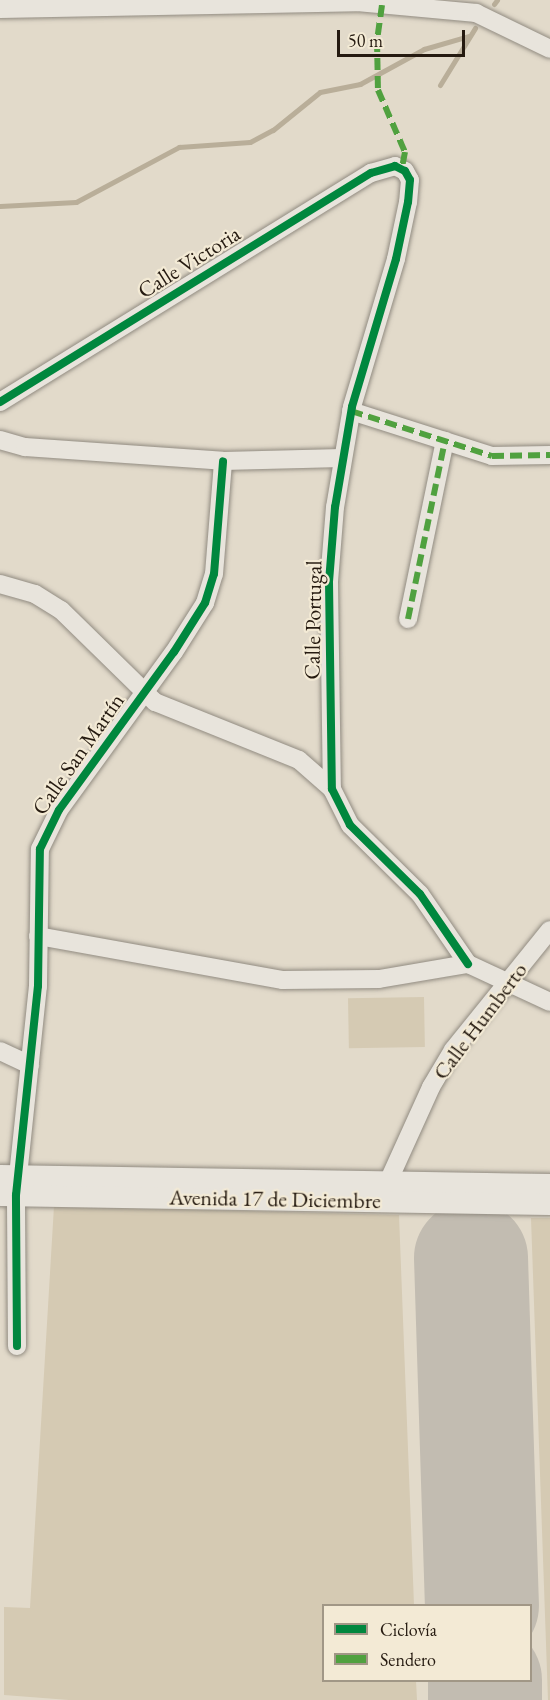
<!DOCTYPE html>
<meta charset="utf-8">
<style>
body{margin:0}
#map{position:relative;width:550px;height:1700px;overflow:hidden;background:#e2daca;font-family:"EB Garamond",serif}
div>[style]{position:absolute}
.green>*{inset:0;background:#d5cab3;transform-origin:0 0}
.stream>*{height:5px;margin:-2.5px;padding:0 2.5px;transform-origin:2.5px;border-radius:2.5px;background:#b9ae99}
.runway>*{height:114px;margin:-57px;padding:0 57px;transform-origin:57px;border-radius:57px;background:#c2bcb1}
.roads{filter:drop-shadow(0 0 2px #918b81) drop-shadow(0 0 2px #918b81)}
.minor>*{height:18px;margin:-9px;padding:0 9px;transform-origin:9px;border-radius:9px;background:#e8e4dc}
.tertiary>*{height:21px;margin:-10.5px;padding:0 10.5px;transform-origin:10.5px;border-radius:10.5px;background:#e8e4dc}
.quiet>*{height:6px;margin-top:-3px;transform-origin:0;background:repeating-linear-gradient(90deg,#50a13f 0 12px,transparent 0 18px)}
.cycleway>*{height:8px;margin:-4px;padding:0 4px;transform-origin:4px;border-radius:4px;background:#00873e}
span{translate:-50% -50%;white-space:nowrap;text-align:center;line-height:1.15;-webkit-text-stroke:4.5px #f3ead5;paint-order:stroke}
.street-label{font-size:22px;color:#251a10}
.legend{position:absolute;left:322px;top:1604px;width:210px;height:78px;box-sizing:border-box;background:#f3ead5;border:2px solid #a19786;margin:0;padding:8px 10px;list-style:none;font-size:18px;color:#251a10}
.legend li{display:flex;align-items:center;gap:12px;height:30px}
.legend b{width:30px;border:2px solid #a19786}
.scale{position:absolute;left:337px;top:30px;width:128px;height:27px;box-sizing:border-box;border:3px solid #251a10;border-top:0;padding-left:8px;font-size:18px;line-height:21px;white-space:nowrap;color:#251a10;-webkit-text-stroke:4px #f3ead5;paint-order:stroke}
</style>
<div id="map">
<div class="green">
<i style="left:424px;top:997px;width:50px;height:76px;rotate:89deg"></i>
<i style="clip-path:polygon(54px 1206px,399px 1215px,414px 1605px,324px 1606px,324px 1680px,416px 1681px,417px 1700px,69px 1700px,4px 1695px,4px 1607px,30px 1608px)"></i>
<i style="clip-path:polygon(531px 1218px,550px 1218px,550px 1700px,548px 1700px)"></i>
</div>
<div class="stream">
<i style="left:494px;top:4px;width:5px;rotate:-53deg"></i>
<i style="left:440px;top:85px;width:67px;rotate:-58.4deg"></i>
<i style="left:0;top:206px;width:76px;rotate:-3deg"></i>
<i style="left:76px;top:202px;width:117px;rotate:-28.1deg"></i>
<i style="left:179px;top:147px;width:71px;rotate:-4deg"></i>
<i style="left:250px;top:142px;width:26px;rotate:-28deg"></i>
<i style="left:273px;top:130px;width:60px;rotate:-39deg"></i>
<i style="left:320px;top:92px;width:41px;rotate:-11.3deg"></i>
<i style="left:360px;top:84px;width:73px;rotate:-28.7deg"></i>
<i style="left:424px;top:49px;width:47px;rotate:-16.1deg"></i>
</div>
<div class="runway">
<i style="left:471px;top:1258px;width:348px;rotate:88.2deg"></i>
<i style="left:485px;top:1680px;width:20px;rotate:90deg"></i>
</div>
<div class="roads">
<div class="minor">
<i style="left:0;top:9px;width:357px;rotate:-1.1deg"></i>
<i style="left:357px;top:2px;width:120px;rotate:5.3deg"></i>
<i style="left:476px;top:13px;width:82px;rotate:25.9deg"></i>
<i style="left:0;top:402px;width:436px;rotate:-31.7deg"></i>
<i style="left:371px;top:173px;width:25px;rotate:-16deg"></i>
<i style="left:395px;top:166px;width:11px;rotate:27deg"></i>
<i style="left:405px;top:171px;width:10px;rotate:61deg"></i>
<i style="left:410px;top:180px;width:22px;rotate:95deg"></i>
<i style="left:408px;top:202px;width:58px;rotate:101.9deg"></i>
<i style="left:396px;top:259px;width:154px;rotate:106.6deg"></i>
<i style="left:352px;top:407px;width:101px;rotate:99.6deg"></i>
<i style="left:335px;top:507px;width:75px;rotate:94.6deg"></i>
<i style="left:329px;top:582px;width:207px;rotate:89.2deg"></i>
<i style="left:332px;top:789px;width:40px;rotate:63.4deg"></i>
<i style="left:350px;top:825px;width:98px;rotate:44.6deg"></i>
<i style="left:420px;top:894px;width:85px;rotate:55.6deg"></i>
<i style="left:351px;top:411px;width:148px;rotate:17.7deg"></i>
<i style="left:492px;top:456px;width:58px;rotate:-1deg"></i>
<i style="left:0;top:440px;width:26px;rotate:16deg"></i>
<i style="left:25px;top:447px;width:198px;rotate:4deg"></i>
<i style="left:223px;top:461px;width:119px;rotate:-1.4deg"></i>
<i style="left:0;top:584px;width:36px;rotate:16deg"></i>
<i style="left:35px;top:594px;width:31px;rotate:32deg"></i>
<i style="left:61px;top:610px;width:132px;rotate:44.4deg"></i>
<i style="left:155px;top:702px;width:155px;rotate:21.9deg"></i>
<i style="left:299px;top:760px;width:44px;rotate:41.3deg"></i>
<i style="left:408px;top:619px;width:182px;rotate:-78.3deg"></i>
<i style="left:38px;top:936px;width:249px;rotate:10.2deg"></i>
<i style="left:283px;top:980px;width:96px;rotate:-0.6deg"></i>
<i style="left:379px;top:979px;width:90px;rotate:-9.6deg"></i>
<i style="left:468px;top:964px;width:90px;rotate:24.9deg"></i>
<i style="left:0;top:1051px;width:33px;rotate:25deg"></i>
<i style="left:388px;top:1182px;width:104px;rotate:-65.6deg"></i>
<i style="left:431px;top:1087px;width:43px;rotate:-59.3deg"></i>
<i style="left:453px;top:1050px;width:154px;rotate:-51.1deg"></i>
<i style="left:17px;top:1346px;width:151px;rotate:-90.4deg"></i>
<i style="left:16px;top:1195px;width:210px;rotate:-84deg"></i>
<i style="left:38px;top:986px;width:137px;rotate:-89.2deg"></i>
<i style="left:40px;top:849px;width:43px;rotate:-64deg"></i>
<i style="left:59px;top:810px;width:195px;rotate:-54deg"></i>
<i style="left:174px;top:652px;width:58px;rotate:-57.7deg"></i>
<i style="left:205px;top:603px;width:30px;rotate:-73deg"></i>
<i style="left:214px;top:574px;width:113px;rotate:-85.4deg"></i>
</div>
<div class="tertiary">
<i style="left:0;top:1175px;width:550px;rotate:0.94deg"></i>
<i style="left:0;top:1195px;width:550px;rotate:0.94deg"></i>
</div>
</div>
<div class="quiet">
<i style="left:382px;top:5px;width:35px;rotate:98deg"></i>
<i style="left:377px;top:40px;width:50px;rotate:88.9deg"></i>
<i style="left:378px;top:90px;width:68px;rotate:66.5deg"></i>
<i style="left:405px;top:152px;width:16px;rotate:101deg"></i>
<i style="left:351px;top:411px;width:148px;rotate:17.7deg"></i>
<i style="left:492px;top:456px;width:58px;rotate:-1deg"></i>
<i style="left:408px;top:619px;width:182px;rotate:-78.3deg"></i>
</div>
<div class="cycleway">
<i style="left:0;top:402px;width:436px;rotate:-31.7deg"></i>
<i style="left:371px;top:173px;width:25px;rotate:-16deg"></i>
<i style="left:395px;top:166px;width:11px;rotate:27deg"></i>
<i style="left:405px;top:171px;width:10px;rotate:61deg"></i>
<i style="left:410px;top:180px;width:22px;rotate:95deg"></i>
<i style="left:408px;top:202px;width:58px;rotate:101.9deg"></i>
<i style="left:396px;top:259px;width:154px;rotate:106.6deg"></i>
<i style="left:352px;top:407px;width:101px;rotate:99.6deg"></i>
<i style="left:335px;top:507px;width:75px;rotate:94.6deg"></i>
<i style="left:329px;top:582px;width:207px;rotate:89.2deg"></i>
<i style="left:332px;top:789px;width:40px;rotate:63.4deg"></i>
<i style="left:350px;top:825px;width:98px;rotate:44.6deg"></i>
<i style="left:420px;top:894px;width:85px;rotate:55.6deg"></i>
<i style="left:17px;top:1346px;width:151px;rotate:-90.4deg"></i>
<i style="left:16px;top:1195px;width:210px;rotate:-84deg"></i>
<i style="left:38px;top:986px;width:137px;rotate:-89.2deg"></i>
<i style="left:40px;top:849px;width:43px;rotate:-64deg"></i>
<i style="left:59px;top:810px;width:195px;rotate:-54deg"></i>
<i style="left:174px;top:652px;width:58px;rotate:-57.7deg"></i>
<i style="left:205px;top:603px;width:30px;rotate:-73deg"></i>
<i style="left:214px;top:574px;width:113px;rotate:-85.4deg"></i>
</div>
<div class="street-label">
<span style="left:189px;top:262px;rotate:-32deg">Calle Victoria</span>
<span style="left:313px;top:620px;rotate:-89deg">Calle Portugal</span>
<span style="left:78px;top:754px;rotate:-55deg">Calle San Martín</span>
<span style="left:480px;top:1021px;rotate:-53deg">Calle Humberto</span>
<span style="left:275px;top:1199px;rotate:1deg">Avenida 17 de Diciembre</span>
</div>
<ul class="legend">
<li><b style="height:8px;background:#00873e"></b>Ciclovía</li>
<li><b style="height:8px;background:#50a13f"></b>Sendero</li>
</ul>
<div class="scale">50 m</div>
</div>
